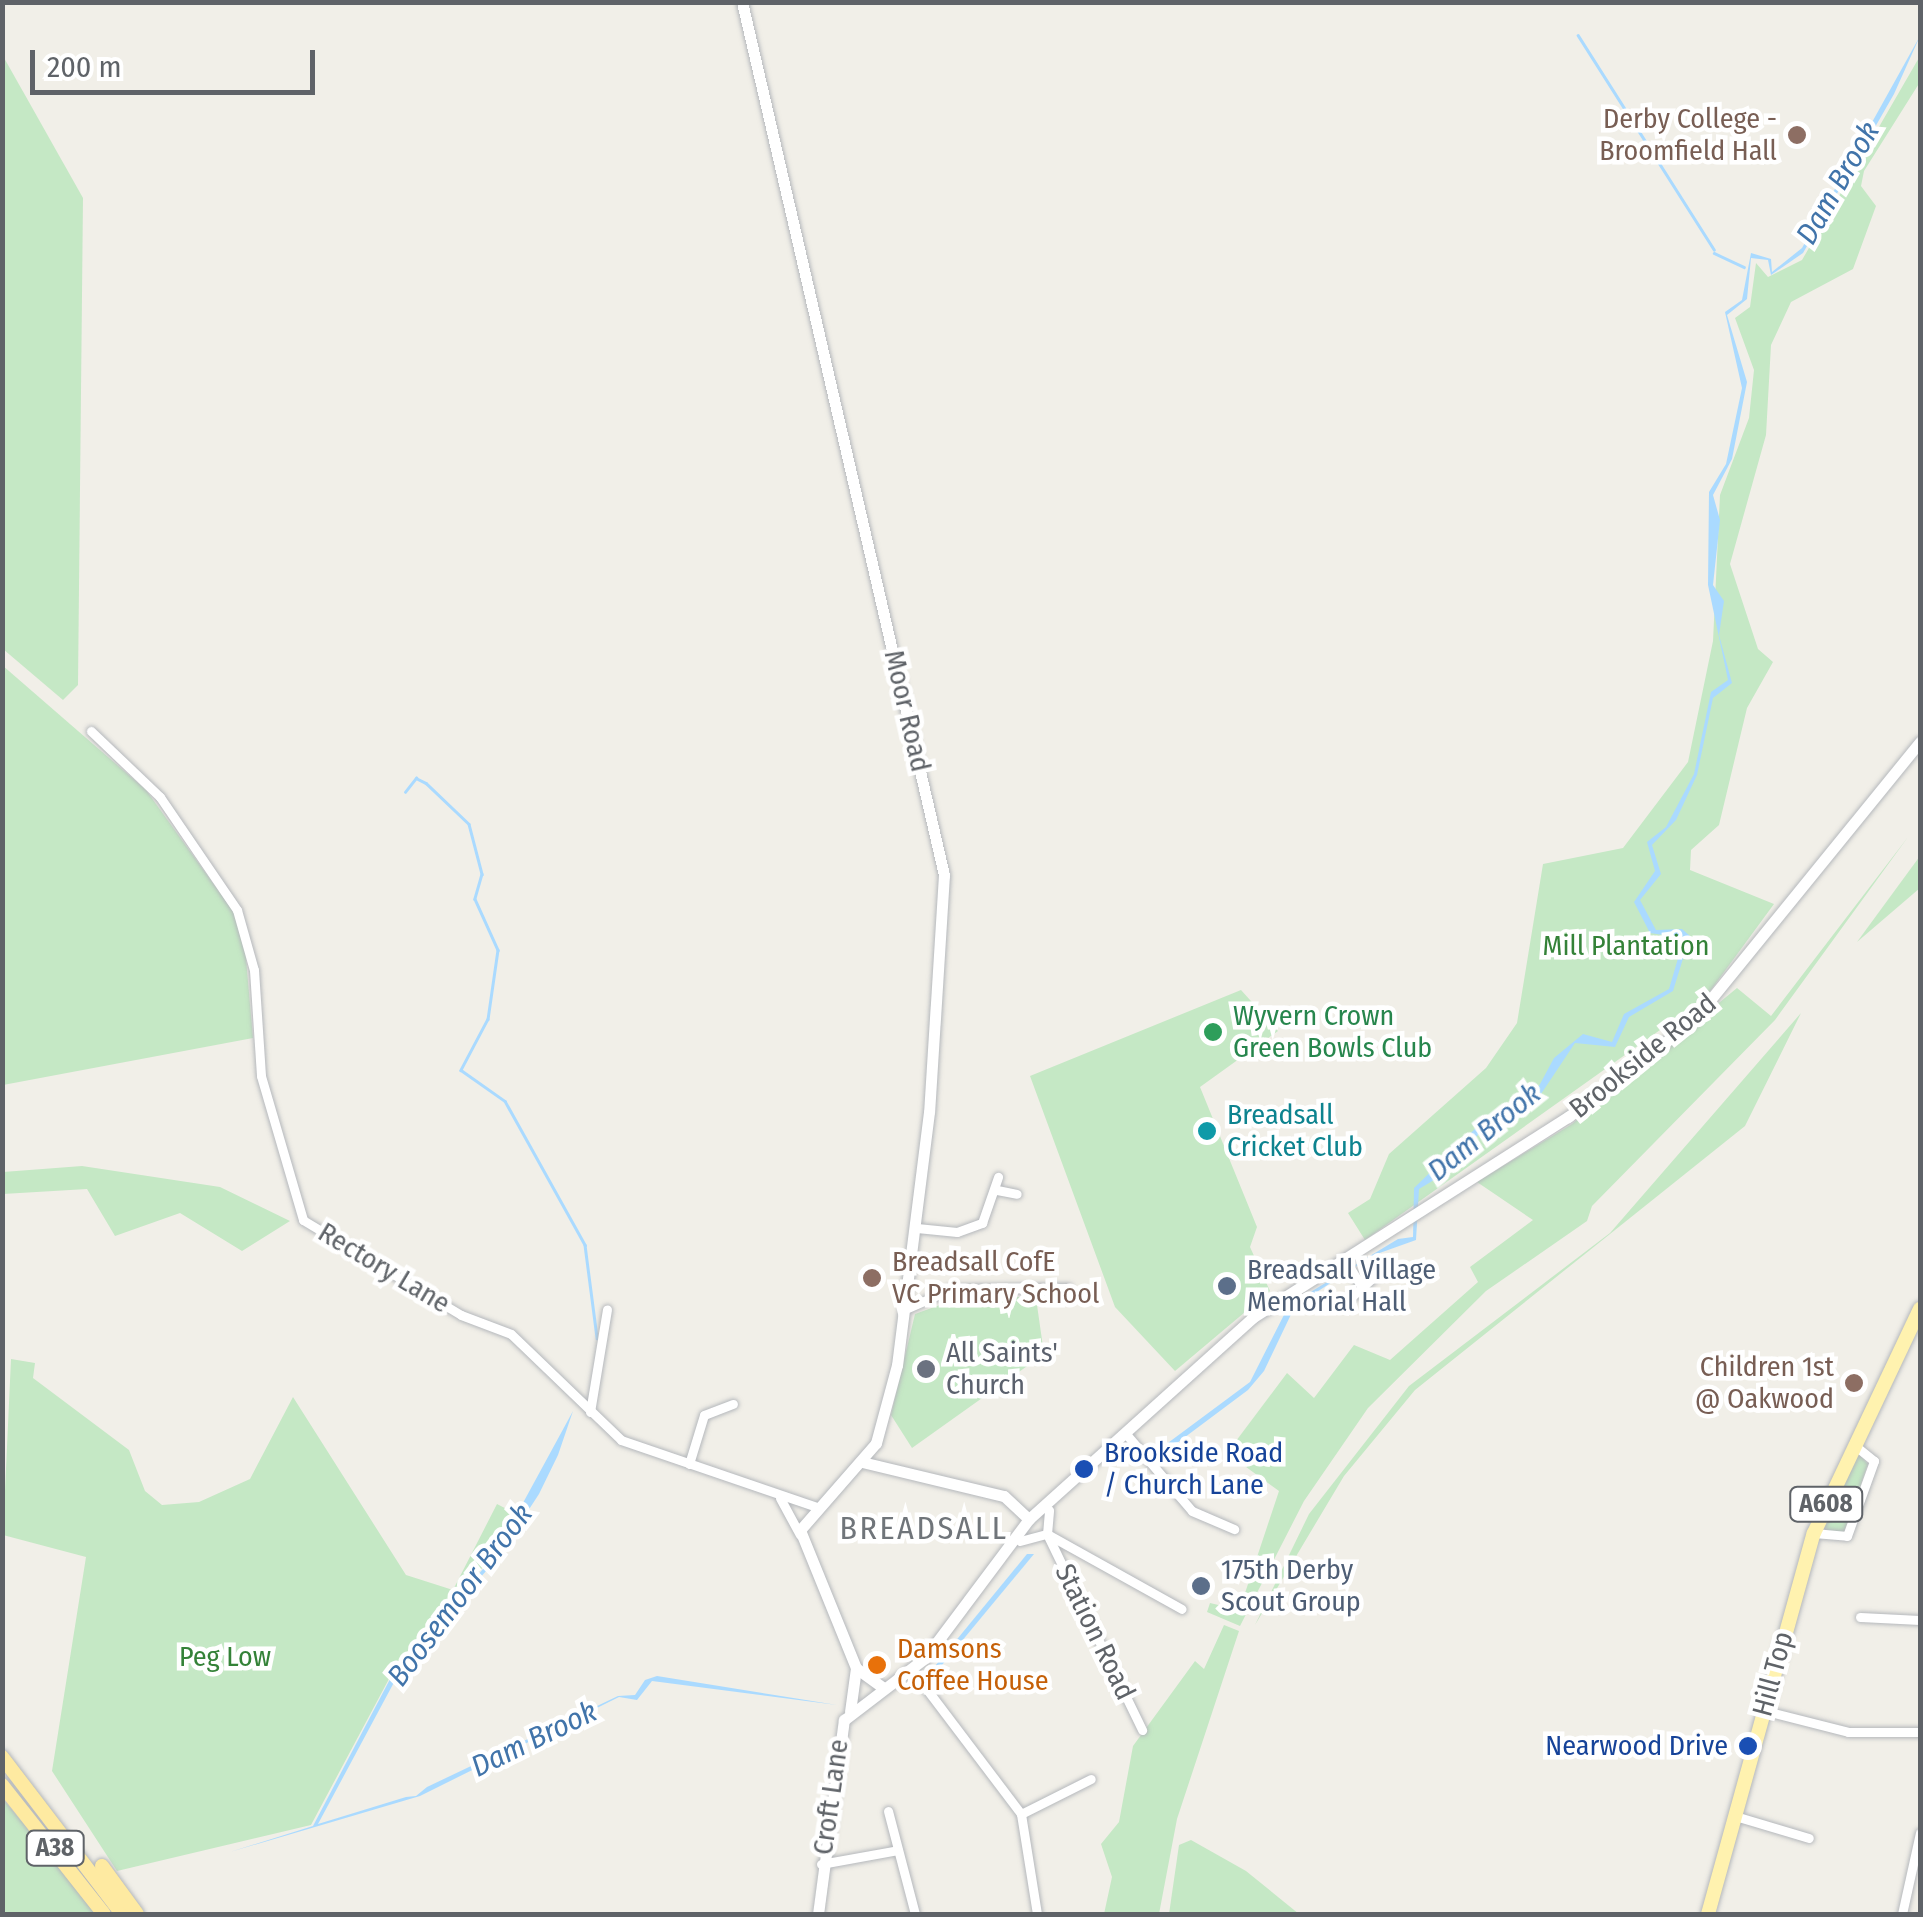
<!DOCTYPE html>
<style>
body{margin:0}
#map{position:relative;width:1923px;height:1917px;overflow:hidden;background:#f1efe8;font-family:"Fira Sans Condensed",sans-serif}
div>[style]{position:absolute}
.green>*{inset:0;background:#c5e8c5}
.water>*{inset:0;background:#aadaff}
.stream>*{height:2.5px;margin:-1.25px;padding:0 1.25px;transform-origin:1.25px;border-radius:1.25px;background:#aadaff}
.roads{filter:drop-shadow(0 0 2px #b5b8bc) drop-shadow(0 0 2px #b5b8bc)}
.minor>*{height:9px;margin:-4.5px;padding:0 4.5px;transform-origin:4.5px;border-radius:4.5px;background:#fff}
.tertiary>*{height:11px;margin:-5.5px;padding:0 5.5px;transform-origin:5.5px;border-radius:5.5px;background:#fff}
.primary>*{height:14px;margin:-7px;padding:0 7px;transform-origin:7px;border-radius:7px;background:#fff2af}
.trunk>*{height:14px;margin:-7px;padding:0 7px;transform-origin:7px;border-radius:7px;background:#feeaa1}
.dots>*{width:28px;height:28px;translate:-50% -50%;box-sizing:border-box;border:5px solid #fff;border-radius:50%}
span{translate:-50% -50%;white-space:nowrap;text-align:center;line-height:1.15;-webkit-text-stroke:9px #fff;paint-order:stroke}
.shield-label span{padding:2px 8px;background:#fff;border:2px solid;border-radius:8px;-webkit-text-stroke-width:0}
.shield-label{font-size:25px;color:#5f6368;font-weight:700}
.education-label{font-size:28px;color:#785e54}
.right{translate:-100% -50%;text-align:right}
.left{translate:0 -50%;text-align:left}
.street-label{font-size:28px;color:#5f6368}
.park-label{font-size:28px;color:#348238}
.leisure-label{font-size:28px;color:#27864d}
.culture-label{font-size:28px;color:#0d838f}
.service-label{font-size:28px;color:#4e5e75}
.worship-label{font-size:28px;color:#5b616d}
.transit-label{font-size:28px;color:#164399}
.food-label{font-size:28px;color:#c56008}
.water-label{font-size:30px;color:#4174aa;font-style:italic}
.quarter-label{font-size:32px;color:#70757a;letter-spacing:2.5px}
.frame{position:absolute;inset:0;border:5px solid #5f6368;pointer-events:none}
.scale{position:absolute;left:30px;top:50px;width:285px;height:45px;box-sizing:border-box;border:5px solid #5f6368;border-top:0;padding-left:12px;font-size:30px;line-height:35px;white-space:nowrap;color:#5f6368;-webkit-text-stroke:8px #fff;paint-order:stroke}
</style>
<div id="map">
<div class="green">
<i style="clip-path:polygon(3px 56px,83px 198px,78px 685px,63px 700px,3px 649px)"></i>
<i style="clip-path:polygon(1920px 56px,1920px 82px,1864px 171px,1861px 186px,1876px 206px,1853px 269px,1791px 302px,1771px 345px,1766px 435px,1730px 564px,1758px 649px,1773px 662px,1747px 708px,1719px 825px,1691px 850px,1690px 870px,1774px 904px,1705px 998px,1365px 1240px,1348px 1213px,1370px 1199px,1389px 1154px,1486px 1068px,1517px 1023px,1543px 864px,1623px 848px,1688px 762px,1713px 641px,1720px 495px,1749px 418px,1754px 370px,1735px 318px,1750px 307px,1756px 263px,1768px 277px,1802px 260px)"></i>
<i style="clip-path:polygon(2px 665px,146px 790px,243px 925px,253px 1038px,3px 1085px)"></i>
<i style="clip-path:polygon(1908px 837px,1775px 1020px,1592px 1206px,1587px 1221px,1486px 1291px,1368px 1408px,1304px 1501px,1240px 1626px,1207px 1612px,1210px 1603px,1235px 1609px,1245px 1593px,1279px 1491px,1227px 1453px,1287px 1373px,1314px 1398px,1354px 1345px,1390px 1360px,1478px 1282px,1470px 1267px,1533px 1220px,1477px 1182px,1572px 1124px,1737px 988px,1771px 1016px)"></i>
<i style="clip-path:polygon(1920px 856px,1920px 888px,1857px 942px)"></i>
<i style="clip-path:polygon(1241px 990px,1278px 1031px,1200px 1087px,1257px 1227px,1250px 1247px,1270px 1291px,1175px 1371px,1115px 1307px,1030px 1076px)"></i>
<i style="clip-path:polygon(1801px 1013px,1745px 1126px,1415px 1390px,1344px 1476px,1255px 1625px,1309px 1514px,1409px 1386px,1610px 1233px)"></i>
<i style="clip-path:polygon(82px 1166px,220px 1187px,290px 1221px,242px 1251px,180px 1213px,115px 1236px,87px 1189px,3px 1194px,3px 1172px)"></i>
<i style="clip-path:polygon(970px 1294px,1036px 1298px,1044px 1354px,912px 1448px,891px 1415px,915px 1314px)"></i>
<i style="clip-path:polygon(11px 1359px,35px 1363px,33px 1378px,129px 1450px,145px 1491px,162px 1505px,199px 1502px,250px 1479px,293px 1397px,406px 1575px,453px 1590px,497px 1504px,516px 1514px,491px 1558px,398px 1662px,311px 1825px,117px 1871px,52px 1771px,86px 1557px,3px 1535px)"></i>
<i style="clip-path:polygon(1856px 1451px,1868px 1464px,1844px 1532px,1834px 1534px,1823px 1528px)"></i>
<i style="clip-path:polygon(1224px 1625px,1239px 1631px,1177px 1819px,1159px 1914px,1104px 1914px,1112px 1877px,1101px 1844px,1119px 1822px,1133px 1746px,1195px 1661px,1204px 1669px)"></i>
<i style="clip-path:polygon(2px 1798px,85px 1897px,95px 1914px,4px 1914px)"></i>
<i style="clip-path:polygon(1191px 1840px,1246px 1871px,1299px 1914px,1169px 1914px,1179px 1845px)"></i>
</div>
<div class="water">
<i style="clip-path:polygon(1920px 36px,1894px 94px,1803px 253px,1771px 275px,1768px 260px,1751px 258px,1747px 299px,1727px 315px,1747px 382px,1732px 459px,1713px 495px,1720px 520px,1713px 585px,1724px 601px,1719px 635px,1732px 683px,1713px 698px,1697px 775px,1676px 820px,1652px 845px,1661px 874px,1640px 900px,1656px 930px,1682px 929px,1690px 936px,1673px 991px,1629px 1017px,1615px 1047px,1575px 1043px,1537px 1100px,1481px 1131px,1449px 1171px,1419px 1189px,1416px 1240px,1374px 1255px,1295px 1306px,1264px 1371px,1248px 1390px,1161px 1455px,1149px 1457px,1250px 1382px,1289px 1305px,1398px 1239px,1413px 1237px,1414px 1188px,1478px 1126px,1533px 1097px,1554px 1058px,1583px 1034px,1612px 1042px,1624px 1014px,1669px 989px,1684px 938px,1650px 933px,1634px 902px,1655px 871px,1647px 842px,1666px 827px,1694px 774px,1711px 692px,1728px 680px,1708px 585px,1709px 492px,1726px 464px,1742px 388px,1725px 312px,1742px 300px,1751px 253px,1771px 259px,1772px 272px,1802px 248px)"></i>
<i style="clip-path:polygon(573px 1411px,558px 1455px,539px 1494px,496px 1560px,406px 1660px,318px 1824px,406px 1797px,416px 1796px,427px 1787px,618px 1696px,635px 1695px,645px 1680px,657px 1676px,837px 1705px,652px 1681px,637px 1700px,619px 1697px,420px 1796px,230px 1852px,313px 1826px,399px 1662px,493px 1558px)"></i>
<i style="clip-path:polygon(1027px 1554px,1034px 1554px,942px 1665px,931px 1671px)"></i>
</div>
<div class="stream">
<i style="left:1578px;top:35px;width:254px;rotate:57.6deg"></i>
<i style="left:1714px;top:253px;width:33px;rotate:25deg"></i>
<i style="left:405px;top:792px;width:18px;rotate:-52deg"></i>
<i style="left:416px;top:778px;width:11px;rotate:27deg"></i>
<i style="left:426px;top:783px;width:59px;rotate:43.6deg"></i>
<i style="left:469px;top:824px;width:52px;rotate:75.4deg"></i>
<i style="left:482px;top:874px;width:26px;rotate:106deg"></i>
<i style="left:475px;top:899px;width:56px;rotate:65.7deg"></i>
<i style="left:498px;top:950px;width:70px;rotate:98.2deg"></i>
<i style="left:488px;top:1019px;width:58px;rotate:117.9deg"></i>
<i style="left:461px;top:1070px;width:54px;rotate:35.2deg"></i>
<i style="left:505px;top:1101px;width:165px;rotate:60.9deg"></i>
<i style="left:585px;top:1245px;width:94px;rotate:82.6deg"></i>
</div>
<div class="roads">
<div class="minor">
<i style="left:91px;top:731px;width:95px;rotate:43.7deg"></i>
<i style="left:160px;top:797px;width:137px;rotate:55.7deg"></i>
<i style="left:237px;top:910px;width:62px;rotate:74.2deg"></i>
<i style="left:254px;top:970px;width:106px;rotate:86.2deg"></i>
<i style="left:261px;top:1076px;width:150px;rotate:73.7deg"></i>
<i style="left:303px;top:1220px;width:184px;rotate:31deg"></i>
<i style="left:461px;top:1315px;width:53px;rotate:20.8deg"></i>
<i style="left:511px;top:1334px;width:153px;rotate:43.9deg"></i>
<i style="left:621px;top:1440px;width:207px;rotate:18.9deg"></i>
<i style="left:997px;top:1190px;width:20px;rotate:11deg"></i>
<i style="left:917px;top:1228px;width:40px;rotate:5.7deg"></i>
<i style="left:957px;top:1232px;width:27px;rotate:-20deg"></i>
<i style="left:982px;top:1223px;width:49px;rotate:-70.8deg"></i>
<i style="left:1345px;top:1260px;width:28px;rotate:58deg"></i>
<i style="left:1348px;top:1300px;width:42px;rotate:-42.1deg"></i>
<i style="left:908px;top:1308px;width:47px;rotate:-23.8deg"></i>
<i style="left:951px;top:1289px;width:117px;rotate:-0.5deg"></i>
<i style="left:590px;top:1412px;width:104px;rotate:-80.6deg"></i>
<i style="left:1126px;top:1434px;width:101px;rotate:49.4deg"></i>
<i style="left:1192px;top:1511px;width:46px;rotate:23.2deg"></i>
<i style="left:689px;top:1464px;width:51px;rotate:-73deg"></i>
<i style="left:704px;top:1415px;width:31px;rotate:-21deg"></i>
<i style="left:780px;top:1498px;width:42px;rotate:61.6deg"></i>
<i style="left:1814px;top:1533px;width:33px;rotate:5deg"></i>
<i style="left:1847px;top:1536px;width:80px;rotate:-70.2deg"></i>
<i style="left:1874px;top:1461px;width:27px;rotate:-141deg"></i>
<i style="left:1047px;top:1534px;width:218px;rotate:64.1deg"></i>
<i style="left:1047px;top:1534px;width:154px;rotate:29.1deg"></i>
<i style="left:1020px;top:1541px;width:28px;rotate:-15deg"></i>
<i style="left:1047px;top:1534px;width:24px;rotate:-85deg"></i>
<i style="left:1860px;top:1617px;width:60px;rotate:2.9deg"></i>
<i style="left:913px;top:1671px;width:179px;rotate:52.9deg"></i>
<i style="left:1021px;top:1814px;width:101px;rotate:80.9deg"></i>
<i style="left:1762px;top:1710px;width:89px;rotate:14.3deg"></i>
<i style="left:1848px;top:1732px;width:72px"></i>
<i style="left:888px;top:1811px;width:106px;rotate:75.3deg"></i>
<i style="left:1021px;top:1814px;width:78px;rotate:-26.6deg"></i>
<i style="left:1735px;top:1816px;width:77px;rotate:16.6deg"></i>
<i style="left:821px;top:1864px;width:78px;rotate:-10.3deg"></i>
<i style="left:1902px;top:1914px;width:83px;rotate:-77.5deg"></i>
</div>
<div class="tertiary">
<i style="left:742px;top:2px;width:896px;rotate:76.97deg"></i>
<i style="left:944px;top:875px;width:237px;rotate:93.6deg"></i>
<i style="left:929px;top:1112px;width:255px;rotate:97.2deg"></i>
<i style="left:897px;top:1365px;width:81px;rotate:105.1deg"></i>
<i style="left:876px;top:1443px;width:116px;rotate:131.1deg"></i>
<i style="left:800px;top:1530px;width:149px;rotate:67.9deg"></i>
<i style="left:856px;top:1668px;width:44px;rotate:97.8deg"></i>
<i style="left:862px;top:1462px;width:146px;rotate:13.5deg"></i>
<i style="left:1004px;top:1496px;width:34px;rotate:43deg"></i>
<i style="left:1029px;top:1519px;width:300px;rotate:-42deg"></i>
<i style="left:1252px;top:1318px;width:375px;rotate:-32.5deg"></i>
<i style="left:1568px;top:1117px;width:158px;rotate:-37.5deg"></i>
<i style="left:1693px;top:1021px;width:360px;rotate:-50.9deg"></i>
<i style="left:856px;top:1668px;width:34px;rotate:36deg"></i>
<i style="left:818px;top:1914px;width:196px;rotate:-82.4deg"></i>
<i style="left:844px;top:1720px;width:102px;rotate:-37.4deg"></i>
<i style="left:925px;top:1658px;width:174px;rotate:-53.2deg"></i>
</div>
<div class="primary">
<i style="left:1708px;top:1914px;width:395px;rotate:-74.5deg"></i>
<i style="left:1814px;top:1533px;width:248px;rotate:-64.7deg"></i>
</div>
<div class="trunk">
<i style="left:2px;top:1757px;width:198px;rotate:52.6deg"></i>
<i style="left:2px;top:1785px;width:164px;rotate:51.7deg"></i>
<i style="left:102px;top:1866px;width:59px;rotate:53.9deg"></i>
</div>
</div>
<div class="dots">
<i style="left:1797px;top:135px;background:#8d6e63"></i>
<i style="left:1213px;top:1032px;background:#2e9e5b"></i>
<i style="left:1207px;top:1131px;background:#0f9aa8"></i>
<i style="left:872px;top:1278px;background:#8d6e63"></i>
<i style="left:1227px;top:1286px;background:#5c6f8a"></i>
<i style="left:926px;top:1369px;background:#6b7280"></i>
<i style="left:1854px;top:1383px;background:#8d6e63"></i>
<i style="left:1084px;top:1469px;background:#1a4fb4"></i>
<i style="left:1201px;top:1586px;background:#5c6f8a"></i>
<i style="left:877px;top:1665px;background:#e8710a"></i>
<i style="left:1748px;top:1746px;background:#1a4fb4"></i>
</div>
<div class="shield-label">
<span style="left:1826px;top:1504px">A608</span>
<span style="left:55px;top:1848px">A38</span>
</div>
<div class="education-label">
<span class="right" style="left:1777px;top:135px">Derby College -<br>Broomfield Hall</span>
<span class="left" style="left:892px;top:1278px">Breadsall CofE<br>VC Primary School</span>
<span class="right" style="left:1834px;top:1383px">Children 1st<br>@ Oakwood</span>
</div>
<div class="street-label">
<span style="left:907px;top:711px;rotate:77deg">Moor Road</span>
<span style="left:1643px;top:1056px;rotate:-39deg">Brookside Road</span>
<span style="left:384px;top:1268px;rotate:31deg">Rectory Lane</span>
<span style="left:1095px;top:1632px;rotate:64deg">Station Road</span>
<span style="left:1773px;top:1674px;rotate:-75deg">Hill Top</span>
<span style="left:831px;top:1797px;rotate:-82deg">Croft Lane</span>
</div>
<div class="park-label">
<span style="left:1626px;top:946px">Mill Plantation</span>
<span style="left:225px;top:1657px">Peg Low</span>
</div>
<div class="leisure-label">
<span class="left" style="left:1233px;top:1032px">Wyvern Crown<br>Green Bowls Club</span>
</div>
<div class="culture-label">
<span class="left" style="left:1227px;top:1131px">Breadsall<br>Cricket Club</span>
</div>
<div class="service-label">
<span class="left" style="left:1247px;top:1286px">Breadsall Village<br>Memorial Hall</span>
<span class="left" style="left:1221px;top:1586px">175th Derby<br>Scout Group</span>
</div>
<div class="worship-label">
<span class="left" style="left:946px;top:1369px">All Saints'<br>Church</span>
</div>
<div class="transit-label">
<span class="left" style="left:1104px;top:1469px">Brookside Road<br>/ Church Lane</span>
<span class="right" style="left:1728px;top:1746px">Nearwood Drive</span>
</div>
<div class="food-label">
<span class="left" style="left:897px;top:1665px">Damsons<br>Coffee House</span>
</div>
<div class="water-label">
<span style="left:1838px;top:183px;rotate:-60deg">Dam Brook</span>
<span style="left:1484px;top:1132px;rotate:-39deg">Dam Brook</span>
<span style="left:460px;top:1595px;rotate:-53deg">Boosemoor Brook</span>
<span style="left:534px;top:1739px;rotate:-26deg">Dam Brook</span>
</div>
<div class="quarter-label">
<span style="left:924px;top:1528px">BREADSALL</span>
</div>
<div class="frame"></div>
<div class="scale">200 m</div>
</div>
